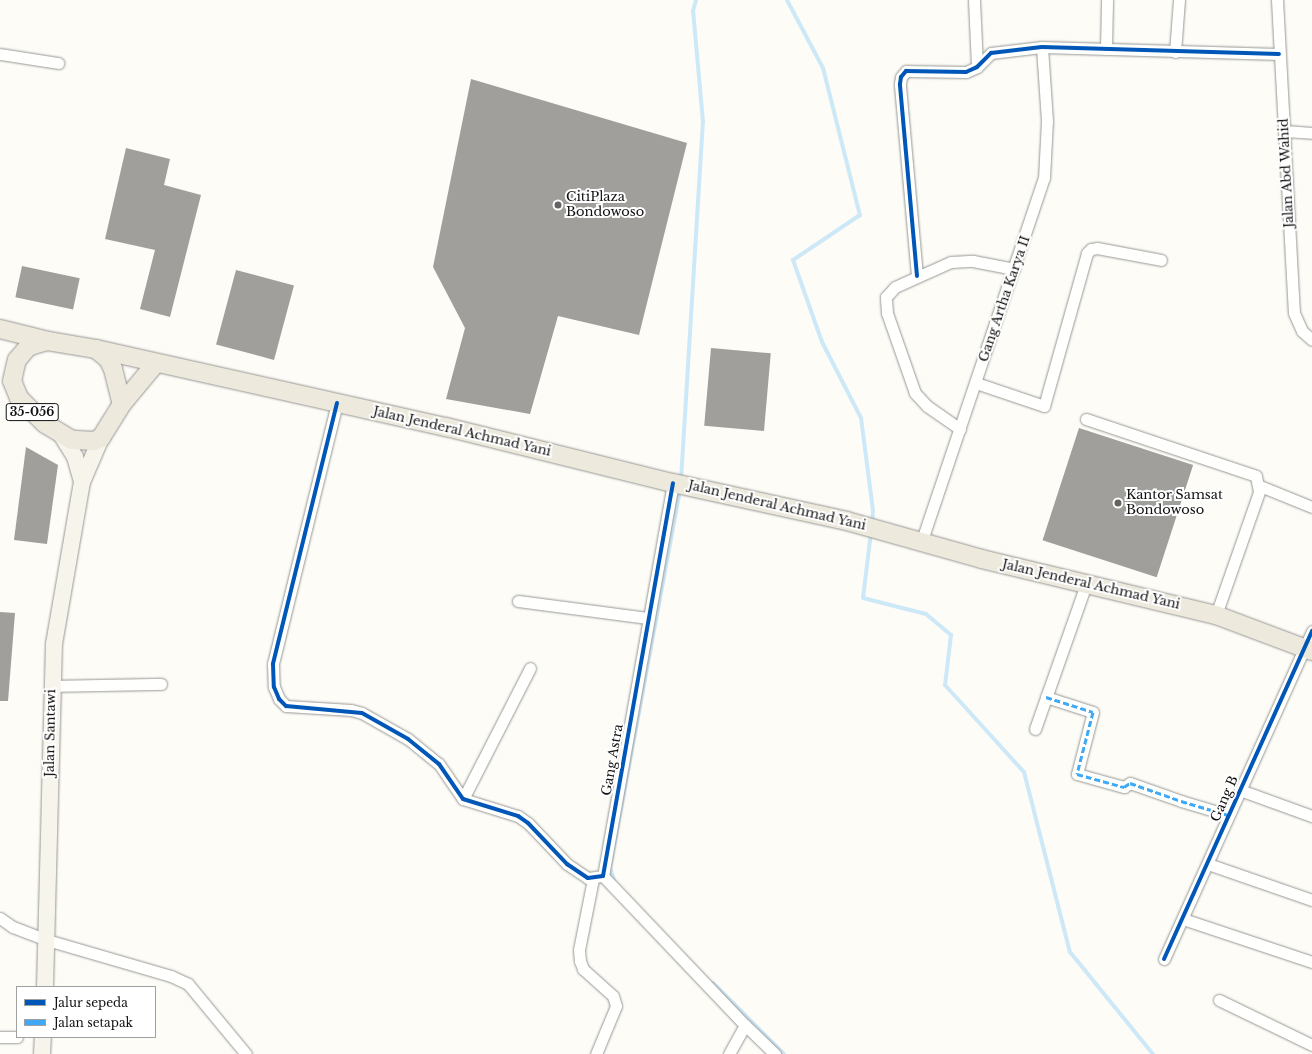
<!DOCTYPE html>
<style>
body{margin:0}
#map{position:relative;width:1312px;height:1054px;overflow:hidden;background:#fdfcf7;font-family:"Libre Baskerville",serif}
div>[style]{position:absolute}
.stream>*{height:4px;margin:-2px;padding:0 2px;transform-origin:2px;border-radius:2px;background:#cde8f7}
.building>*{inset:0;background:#a19f9c;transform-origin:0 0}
.roads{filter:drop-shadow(0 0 1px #979795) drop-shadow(0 0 1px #979795)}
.street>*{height:11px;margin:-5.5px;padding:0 5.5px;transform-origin:5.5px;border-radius:5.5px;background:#fffffe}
.secondary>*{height:16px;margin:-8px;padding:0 8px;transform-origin:8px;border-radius:8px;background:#f6f4eb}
.primary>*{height:18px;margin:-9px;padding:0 9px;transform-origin:9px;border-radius:9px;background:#ede9dc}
.quiet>*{height:3px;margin-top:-1.5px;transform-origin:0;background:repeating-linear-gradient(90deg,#3fa9f5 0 6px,transparent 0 9px)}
.cycleway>*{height:4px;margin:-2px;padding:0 2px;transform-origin:2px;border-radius:2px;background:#0057b8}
.dots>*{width:11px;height:11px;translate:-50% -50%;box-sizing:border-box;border:2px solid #fff;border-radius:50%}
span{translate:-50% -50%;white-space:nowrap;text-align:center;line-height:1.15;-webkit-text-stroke:4px #fff;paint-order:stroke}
.shield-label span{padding:1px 3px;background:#fff;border:1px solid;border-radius:3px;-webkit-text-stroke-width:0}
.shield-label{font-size:12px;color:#111;font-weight:700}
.street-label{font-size:13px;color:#111}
.poi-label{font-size:13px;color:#111}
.left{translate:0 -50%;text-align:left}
.legend{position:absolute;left:16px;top:986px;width:140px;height:52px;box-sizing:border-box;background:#fff;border:1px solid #a0a0a0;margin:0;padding:5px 7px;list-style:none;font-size:12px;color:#111}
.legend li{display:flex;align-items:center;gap:8px;height:20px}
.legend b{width:20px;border:1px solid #a0a0a0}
</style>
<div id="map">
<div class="stream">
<i style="left:787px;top:0;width:77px;rotate:62.1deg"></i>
<i style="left:823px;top:68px;width:152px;rotate:75.9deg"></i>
<i style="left:860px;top:215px;width:81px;rotate:146.1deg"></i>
<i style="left:793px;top:260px;width:87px;rotate:70.5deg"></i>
<i style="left:822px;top:342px;width:85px;rotate:62.8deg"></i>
<i style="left:861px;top:418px;width:93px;rotate:82.6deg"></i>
<i style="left:873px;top:510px;width:13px;rotate:94deg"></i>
<i style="left:681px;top:480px;width:359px;rotate:-86.5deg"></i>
<i style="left:703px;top:122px;width:111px;rotate:-95.1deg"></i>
<i style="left:693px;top:11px;width:11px;rotate:-75deg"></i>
<i style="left:871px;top:532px;width:66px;rotate:96.9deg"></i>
<i style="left:863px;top:598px;width:65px;rotate:14.3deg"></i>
<i style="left:926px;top:614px;width:33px;rotate:40deg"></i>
<i style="left:951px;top:635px;width:50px;rotate:96.8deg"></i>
<i style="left:945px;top:685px;width:118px;rotate:47.8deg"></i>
<i style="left:1024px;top:772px;width:186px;rotate:75.7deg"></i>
<i style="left:1070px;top:952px;width:132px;rotate:50.9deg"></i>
<i style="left:615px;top:883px;width:16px;rotate:-108deg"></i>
<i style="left:610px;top:868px;width:385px;rotate:-79.5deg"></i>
<i style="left:713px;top:983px;width:100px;rotate:45deg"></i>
</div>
<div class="building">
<i style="clip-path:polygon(471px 79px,687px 143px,639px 335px,558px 316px,530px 414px,446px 399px,465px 328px,433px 267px)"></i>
<i style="clip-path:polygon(126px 148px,170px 159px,164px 185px,201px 195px,170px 317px,140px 309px,155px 250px,105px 239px)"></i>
<i style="left:22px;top:266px;width:59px;height:32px;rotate:12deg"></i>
<i style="left:236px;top:270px;width:60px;height:77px;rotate:15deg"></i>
<i style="left:711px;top:348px;width:60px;height:78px;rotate:5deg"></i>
<i style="left:1079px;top:428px;width:120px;height:118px;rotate:18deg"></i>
<i style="clip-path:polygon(26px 447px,58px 465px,47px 544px,14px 540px)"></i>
<i style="clip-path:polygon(0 612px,15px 613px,8px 701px,0 701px)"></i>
</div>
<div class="roads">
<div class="street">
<i style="left:974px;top:0;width:67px;rotate:87.4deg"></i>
<i style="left:1277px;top:0;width:313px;rotate:86.9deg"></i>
<i style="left:1294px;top:313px;width:20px;rotate:66deg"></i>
<i style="left:1302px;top:331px;width:13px;rotate:42deg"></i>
<i style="left:1106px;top:49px;width:49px;rotate:-88.8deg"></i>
<i style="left:1175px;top:52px;width:52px;rotate:-85.6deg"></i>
<i style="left:0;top:54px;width:59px;rotate:8.8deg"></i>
<i style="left:1285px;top:131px;width:27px;rotate:4deg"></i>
<i style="left:917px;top:276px;width:193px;rotate:-95.1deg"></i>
<i style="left:900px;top:84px;width:7px;rotate:-82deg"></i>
<i style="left:901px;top:77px;width:8px;rotate:-50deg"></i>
<i style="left:906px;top:71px;width:60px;rotate:1deg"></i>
<i style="left:966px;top:72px;width:12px;rotate:-24deg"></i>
<i style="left:977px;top:67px;width:20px;rotate:-45deg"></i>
<i style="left:991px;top:53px;width:51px;rotate:-6.7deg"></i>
<i style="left:1042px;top:47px;width:237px;rotate:1.7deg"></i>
<i style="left:976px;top:383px;width:72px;rotate:18.7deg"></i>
<i style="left:1044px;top:406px;width:159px;rotate:-74.3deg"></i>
<i style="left:1087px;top:253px;width:6px;rotate:-45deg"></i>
<i style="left:1091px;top:249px;width:6px;rotate:-9deg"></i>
<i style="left:1097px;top:248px;width:65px;rotate:10.6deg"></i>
<i style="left:337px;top:403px;width:269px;rotate:103.8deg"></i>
<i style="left:273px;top:664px;width:23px;rotate:88deg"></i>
<i style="left:274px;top:687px;width:13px;rotate:67deg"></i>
<i style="left:279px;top:699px;width:10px;rotate:45deg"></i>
<i style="left:286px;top:706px;width:65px;rotate:3.5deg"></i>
<i style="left:351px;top:710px;width:11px;rotate:15deg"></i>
<i style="left:362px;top:713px;width:53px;rotate:29.5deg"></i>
<i style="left:408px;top:739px;width:40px;rotate:39deg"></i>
<i style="left:439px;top:764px;width:42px;rotate:55.6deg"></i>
<i style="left:1086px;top:419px;width:179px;rotate:18.5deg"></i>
<i style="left:1256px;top:476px;width:16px;rotate:79deg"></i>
<i style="left:1259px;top:492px;width:130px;rotate:109.3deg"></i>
<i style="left:960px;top:429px;width:40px;rotate:-145.1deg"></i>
<i style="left:927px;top:406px;width:18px;rotate:-133deg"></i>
<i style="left:915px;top:393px;width:85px;rotate:-109.3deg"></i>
<i style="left:887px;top:313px;width:16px;rotate:-94deg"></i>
<i style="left:886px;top:297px;width:13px;rotate:-48deg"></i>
<i style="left:895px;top:287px;width:61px;rotate:-24.1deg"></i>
<i style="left:951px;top:262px;width:22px;rotate:-3deg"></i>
<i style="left:973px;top:261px;width:42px;rotate:11deg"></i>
<i style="left:1260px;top:486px;width:56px;rotate:22deg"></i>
<i style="left:921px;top:543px;width:385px;rotate:-71.4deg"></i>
<i style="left:1044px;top:178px;width:57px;rotate:-87deg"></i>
<i style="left:1047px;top:121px;width:74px;rotate:-93.9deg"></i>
<i style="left:518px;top:601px;width:131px;rotate:7.5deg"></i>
<i style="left:53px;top:686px;width:108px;rotate:-1.1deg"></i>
<i style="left:1046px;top:697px;width:49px;rotate:17.7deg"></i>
<i style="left:1093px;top:712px;width:64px;rotate:104.5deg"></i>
<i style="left:1077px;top:774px;width:49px;rotate:15.5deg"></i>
<i style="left:1124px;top:787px;width:7px;rotate:-34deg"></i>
<i style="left:1130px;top:783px;width:54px;rotate:19.4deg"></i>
<i style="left:1181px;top:801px;width:49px;rotate:16.6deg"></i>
<i style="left:1035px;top:729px;width:154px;rotate:-70.6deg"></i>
<i style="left:1240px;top:790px;width:77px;rotate:19.9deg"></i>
<i style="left:463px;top:799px;width:58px;rotate:17.2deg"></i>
<i style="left:518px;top:816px;width:12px;rotate:35deg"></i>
<i style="left:528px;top:823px;width:57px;rotate:46.4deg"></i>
<i style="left:567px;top:864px;width:25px;rotate:34deg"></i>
<i style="left:588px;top:878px;width:15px;rotate:-8deg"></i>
<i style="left:603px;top:876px;width:399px;rotate:-79.9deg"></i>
<i style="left:463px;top:799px;width:147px;rotate:-62.9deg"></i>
<i style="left:1208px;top:864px;width:110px;rotate:19.1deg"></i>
<i style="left:603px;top:876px;width:206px;rotate:46.4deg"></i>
<i style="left:745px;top:1025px;width:33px;rotate:119deg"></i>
<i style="left:593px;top:879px;width:72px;rotate:101.2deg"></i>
<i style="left:579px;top:950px;width:11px;rotate:85deg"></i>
<i style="left:580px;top:961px;width:9px;rotate:69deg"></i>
<i style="left:583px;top:969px;width:40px;rotate:42deg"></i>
<i style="left:613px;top:996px;width:10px;rotate:73deg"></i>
<i style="left:616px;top:1006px;width:52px;rotate:112.6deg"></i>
<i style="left:0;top:918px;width:16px;rotate:35deg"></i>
<i style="left:13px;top:927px;width:36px;rotate:21deg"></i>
<i style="left:47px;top:940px;width:129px;rotate:16.2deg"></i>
<i style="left:171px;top:976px;width:19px;rotate:25deg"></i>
<i style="left:188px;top:984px;width:91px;rotate:50.4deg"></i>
<i style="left:1183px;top:919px;width:136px;rotate:18.4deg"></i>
<i style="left:1164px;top:959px;width:360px;rotate:-65.7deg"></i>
<i style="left:1219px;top:1000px;width:103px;rotate:25.8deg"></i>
<i style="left:745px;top:1025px;width:42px;rotate:44deg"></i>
<i style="left:0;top:1037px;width:17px"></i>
</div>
<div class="secondary">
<i style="left:62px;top:436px;width:25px;rotate:58deg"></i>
<i style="left:75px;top:457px;width:26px;rotate:74deg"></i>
<i style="left:45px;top:987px;width:343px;rotate:-88.5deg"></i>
<i style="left:54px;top:644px;width:164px;rotate:-80.2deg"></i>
<i style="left:82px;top:482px;width:48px;rotate:-66.6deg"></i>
<i style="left:42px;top:1054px;width:17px;rotate:-87deg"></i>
</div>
<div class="primary">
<i style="left:0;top:329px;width:49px;rotate:14deg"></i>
<i style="left:96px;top:349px;width:16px;rotate:40deg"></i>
<i style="left:108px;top:359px;width:11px;rotate:63deg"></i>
<i style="left:113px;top:369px;width:36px;rotate:76deg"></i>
<i style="left:156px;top:363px;width:53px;rotate:129.7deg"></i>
<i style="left:122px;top:404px;width:40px;rotate:122deg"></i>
<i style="left:101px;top:438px;width:8px;rotate:157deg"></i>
<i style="left:94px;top:441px;width:22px;rotate:-177deg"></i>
<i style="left:72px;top:440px;width:31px;rotate:-149deg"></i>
<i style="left:45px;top:424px;width:37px;rotate:-135deg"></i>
<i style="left:19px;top:398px;width:18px;rotate:-112deg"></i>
<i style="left:12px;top:381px;width:22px;rotate:-77deg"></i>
<i style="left:17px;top:360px;width:17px;rotate:-50deg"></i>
<i style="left:28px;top:347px;width:9px;rotate:-21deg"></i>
<i style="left:36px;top:344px;width:12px;rotate:-14deg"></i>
<i style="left:48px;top:341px;width:49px;rotate:9.5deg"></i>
<i style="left:96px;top:349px;width:359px;rotate:12.6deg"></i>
<i style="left:446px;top:427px;width:234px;rotate:13.9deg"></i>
<i style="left:673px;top:483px;width:178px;rotate:12.3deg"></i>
<i style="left:847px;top:521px;width:140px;rotate:15.7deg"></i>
<i style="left:982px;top:559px;width:241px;rotate:13.5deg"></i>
<i style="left:1216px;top:615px;width:103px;rotate:20.6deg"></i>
</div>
</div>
<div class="quiet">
<i style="left:1046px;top:697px;width:49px;rotate:17.7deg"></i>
<i style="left:1093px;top:712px;width:64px;rotate:104.5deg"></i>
<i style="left:1077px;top:774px;width:49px;rotate:15.5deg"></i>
<i style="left:1124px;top:787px;width:7px;rotate:-34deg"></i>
<i style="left:1130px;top:783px;width:54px;rotate:19.4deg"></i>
<i style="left:1181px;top:801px;width:49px;rotate:16.6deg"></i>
</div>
<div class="cycleway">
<i style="left:917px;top:276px;width:193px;rotate:-95.1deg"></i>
<i style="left:900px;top:84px;width:7px;rotate:-82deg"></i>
<i style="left:901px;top:77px;width:8px;rotate:-50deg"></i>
<i style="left:906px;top:71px;width:60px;rotate:1deg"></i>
<i style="left:966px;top:72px;width:12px;rotate:-24deg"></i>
<i style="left:977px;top:67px;width:20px;rotate:-45deg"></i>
<i style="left:991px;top:53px;width:51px;rotate:-6.7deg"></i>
<i style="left:1042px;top:47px;width:237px;rotate:1.7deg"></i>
<i style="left:337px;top:403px;width:269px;rotate:103.8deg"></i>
<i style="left:273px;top:664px;width:23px;rotate:88deg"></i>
<i style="left:274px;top:687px;width:13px;rotate:67deg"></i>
<i style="left:279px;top:699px;width:10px;rotate:45deg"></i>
<i style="left:286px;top:706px;width:76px;rotate:5.3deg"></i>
<i style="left:362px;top:713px;width:53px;rotate:29.5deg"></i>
<i style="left:408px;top:739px;width:40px;rotate:39deg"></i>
<i style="left:439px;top:764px;width:42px;rotate:55.6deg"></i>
<i style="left:463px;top:799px;width:58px;rotate:17.2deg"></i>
<i style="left:518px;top:816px;width:12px;rotate:35deg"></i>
<i style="left:528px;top:823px;width:57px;rotate:46.4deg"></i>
<i style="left:567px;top:864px;width:25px;rotate:34deg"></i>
<i style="left:588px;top:878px;width:15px;rotate:-8deg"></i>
<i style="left:603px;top:876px;width:399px;rotate:-79.9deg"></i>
<i style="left:1164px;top:959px;width:360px;rotate:-65.7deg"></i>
</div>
<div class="dots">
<i style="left:558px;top:205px;background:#646362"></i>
<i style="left:1118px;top:503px;background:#646362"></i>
</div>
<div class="shield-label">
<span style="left:32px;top:412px">35-056</span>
</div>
<div class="street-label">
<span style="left:1287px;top:173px;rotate:-93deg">Jalan Abd Wahid</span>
<span style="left:1005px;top:299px;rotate:-71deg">Gang Artha Karya II</span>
<span style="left:462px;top:432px;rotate:13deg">Jalan Jenderal Achmad Yani</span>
<span style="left:777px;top:506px;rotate:13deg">Jalan Jenderal Achmad Yani</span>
<span style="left:1091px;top:585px;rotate:13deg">Jalan Jenderal Achmad Yani</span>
<span style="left:51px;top:733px;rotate:-89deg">Jalan Santawi</span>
<span style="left:613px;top:760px;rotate:-80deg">Gang Astra</span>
<span style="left:1225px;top:799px;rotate:-66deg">Gang B</span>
</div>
<div class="poi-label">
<span class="left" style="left:566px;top:205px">CitiPlaza<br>Bondowoso</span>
<span class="left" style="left:1126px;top:503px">Kantor Samsat<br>Bondowoso</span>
</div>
<ul class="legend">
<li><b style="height:5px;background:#0057b8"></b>Jalur sepeda</li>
<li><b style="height:5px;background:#3fa9f5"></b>Jalan setapak</li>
</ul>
</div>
